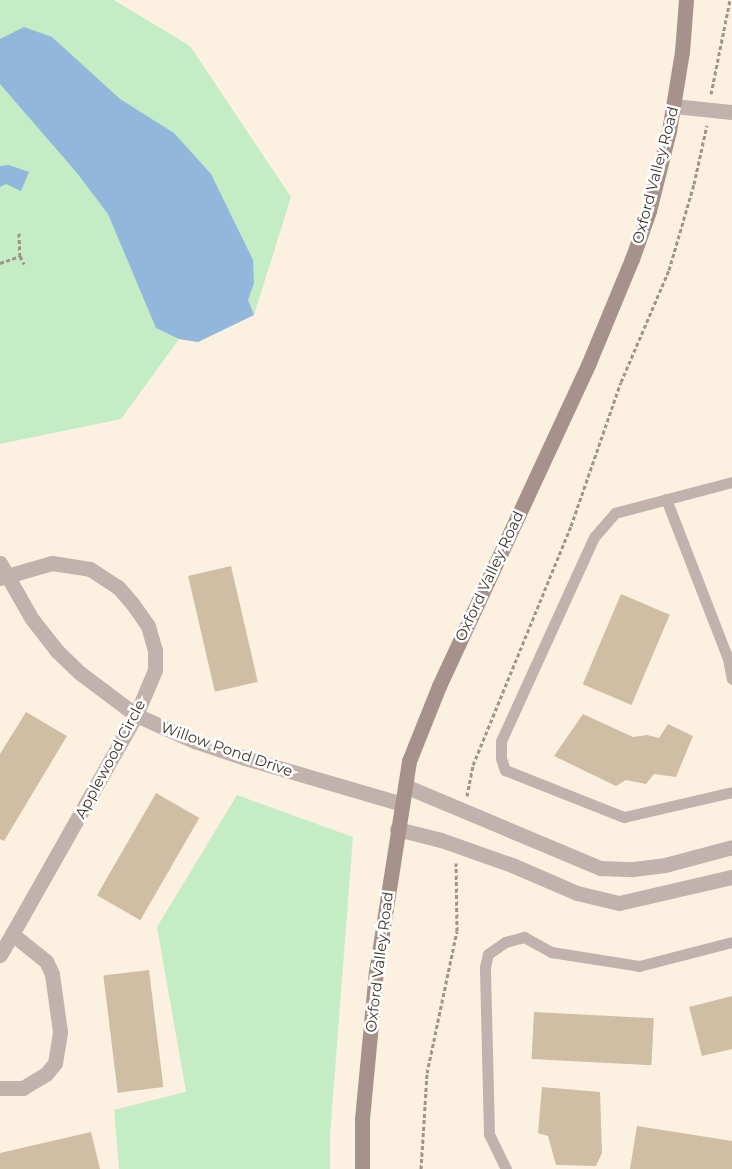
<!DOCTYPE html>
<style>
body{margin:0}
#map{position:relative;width:732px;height:1169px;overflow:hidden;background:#fcf1e1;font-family:Montserrat,sans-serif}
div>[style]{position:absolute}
.green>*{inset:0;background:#c4ecc5}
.water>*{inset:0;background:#92b6dc}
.building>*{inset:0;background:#cfbda4;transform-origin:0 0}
.path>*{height:3px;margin-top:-1.5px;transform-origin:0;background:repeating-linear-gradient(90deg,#9e9588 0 4px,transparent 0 6.5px)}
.lane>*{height:11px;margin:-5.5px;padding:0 5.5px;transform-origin:5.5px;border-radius:5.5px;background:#c1b2ad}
.street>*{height:15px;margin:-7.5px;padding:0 7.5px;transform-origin:7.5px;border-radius:7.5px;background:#c1b2ad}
.secondary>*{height:15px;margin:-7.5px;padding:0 7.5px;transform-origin:7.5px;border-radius:7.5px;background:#a7928b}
span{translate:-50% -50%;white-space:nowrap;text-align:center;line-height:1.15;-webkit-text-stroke:5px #fff;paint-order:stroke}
.street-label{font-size:15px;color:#3c352a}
</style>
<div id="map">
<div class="green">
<i style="clip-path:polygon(0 0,114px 0,190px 46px,291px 197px,254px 315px,198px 342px,179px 339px,121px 419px,0 444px)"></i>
<i style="clip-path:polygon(237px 795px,353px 837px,330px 1136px,330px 1169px,119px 1169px,114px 1110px,186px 1092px,157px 927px)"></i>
</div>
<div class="water">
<i style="clip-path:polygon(24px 27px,52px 37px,120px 99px,174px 133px,211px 174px,253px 260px,254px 283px,248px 300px,254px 315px,198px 342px,179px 339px,156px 328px,108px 214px,77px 173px,0 84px,0 39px)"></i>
<i style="clip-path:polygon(9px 165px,29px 172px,21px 191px,6px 184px,0 187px,0 166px)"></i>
</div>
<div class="building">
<i style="left:231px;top:566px;width:119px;height:44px;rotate:77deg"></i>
<i style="left:621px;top:594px;width:53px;height:98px;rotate:23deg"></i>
<i style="clip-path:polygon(26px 712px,67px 736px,4px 841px,0 839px,0 754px)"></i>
<i style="clip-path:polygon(583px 714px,633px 737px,647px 735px,659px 738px,668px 724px,693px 736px,676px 777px,654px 774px,646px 784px,626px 780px,616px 786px,554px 756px)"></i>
<i style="left:156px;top:793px;width:50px;height:118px;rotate:30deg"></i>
<i style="left:149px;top:970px;width:118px;height:46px;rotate:83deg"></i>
<i style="clip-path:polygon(732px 996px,732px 1049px,702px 1056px,689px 1007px)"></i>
<i style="left:534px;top:1012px;width:120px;height:47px;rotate:3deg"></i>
<i style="clip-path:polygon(542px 1087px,600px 1092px,602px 1153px,596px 1166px,556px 1165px,548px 1136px,538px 1133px)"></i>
<i style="clip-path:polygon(637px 1126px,732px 1141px,732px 1169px,630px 1169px)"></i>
<i style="clip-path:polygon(91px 1132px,100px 1169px,0 1169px,0 1153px)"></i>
</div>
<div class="path">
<i style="left:711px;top:94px;width:96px;rotate:-78.6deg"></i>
<i style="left:19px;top:233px;width:23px;rotate:88deg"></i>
<i style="left:0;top:263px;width:21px;rotate:-19deg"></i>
<i style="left:20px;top:256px;width:9px;rotate:63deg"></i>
<i style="left:467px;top:796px;width:32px;rotate:-79deg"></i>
<i style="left:473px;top:765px;width:258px;rotate:-67.7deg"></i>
<i style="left:571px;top:526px;width:152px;rotate:-70.9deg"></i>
<i style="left:621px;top:382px;width:122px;rotate:-66.8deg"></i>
<i style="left:669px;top:270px;width:90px;rotate:-73.8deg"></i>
<i style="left:694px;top:184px;width:60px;rotate:-77.6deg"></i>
<i style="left:421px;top:1169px;width:96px;rotate:-86.4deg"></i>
<i style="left:427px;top:1073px;width:145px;rotate:-78.1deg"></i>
<i style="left:457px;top:931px;width:68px;rotate:-90.8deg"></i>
</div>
<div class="lane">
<i style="left:732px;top:482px;width:121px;rotate:165.2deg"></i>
<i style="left:615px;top:513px;width:32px;rotate:131deg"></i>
<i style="left:594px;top:537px;width:224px;rotate:114.5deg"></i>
<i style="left:501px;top:741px;width:17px;rotate:90deg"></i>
<i style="left:501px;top:758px;width:13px;rotate:72deg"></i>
<i style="left:505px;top:770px;width:128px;rotate:21.6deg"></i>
<i style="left:624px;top:817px;width:111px;rotate:-13deg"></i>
<i style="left:666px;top:499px;width:172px;rotate:68.8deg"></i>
<i style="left:728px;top:659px;width:20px;rotate:79deg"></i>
<i style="left:506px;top:1169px;width:39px;rotate:-116deg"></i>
<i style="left:489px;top:1134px;width:167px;rotate:-91.4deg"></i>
<i style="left:485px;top:967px;width:13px;rotate:-77deg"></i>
<i style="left:488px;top:954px;width:21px;rotate:-35deg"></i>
<i style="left:505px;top:942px;width:20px;rotate:-15deg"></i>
<i style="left:524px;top:937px;width:31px;rotate:29deg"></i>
<i style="left:551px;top:952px;width:89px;rotate:9deg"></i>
<i style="left:639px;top:966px;width:96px;rotate:-14.5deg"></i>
</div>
<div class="street">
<i style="left:674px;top:106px;width:58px;rotate:5.9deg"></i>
<i style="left:0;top:563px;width:64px;rotate:60.3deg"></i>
<i style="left:32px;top:619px;width:39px;rotate:52deg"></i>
<i style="left:56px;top:650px;width:33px;rotate:44deg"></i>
<i style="left:80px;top:673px;width:70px;rotate:36.9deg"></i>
<i style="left:136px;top:715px;width:64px;rotate:24.1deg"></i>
<i style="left:194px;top:741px;width:54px;rotate:18.4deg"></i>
<i style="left:245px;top:758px;width:164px;rotate:16.3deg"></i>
<i style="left:0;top:578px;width:54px;rotate:-16.1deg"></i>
<i style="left:52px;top:563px;width:38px;rotate:9deg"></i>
<i style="left:90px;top:569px;width:33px;rotate:33deg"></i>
<i style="left:118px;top:587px;width:21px;rotate:49deg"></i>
<i style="left:132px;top:603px;width:28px;rotate:55deg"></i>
<i style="left:148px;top:626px;width:25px;rotate:74deg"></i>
<i style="left:155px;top:650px;width:20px;rotate:90deg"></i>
<i style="left:155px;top:670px;width:49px;rotate:112.9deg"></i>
<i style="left:136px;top:715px;width:252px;rotate:119.5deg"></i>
<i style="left:405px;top:786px;width:212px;rotate:22.8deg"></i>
<i style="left:600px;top:868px;width:33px;rotate:2deg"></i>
<i style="left:633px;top:869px;width:32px;rotate:-7deg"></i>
<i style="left:665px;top:865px;width:69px;rotate:-15deg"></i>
<i style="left:397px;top:829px;width:45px;rotate:14deg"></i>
<i style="left:441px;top:840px;width:75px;rotate:19.4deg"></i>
<i style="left:512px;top:865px;width:71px;rotate:23.3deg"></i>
<i style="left:577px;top:893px;width:43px;rotate:13.4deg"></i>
<i style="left:619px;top:903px;width:116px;rotate:-13deg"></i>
<i style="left:0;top:955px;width:24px;rotate:-60deg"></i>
<i style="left:12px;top:934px;width:43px;rotate:38.5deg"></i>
<i style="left:46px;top:961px;width:14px;rotate:65deg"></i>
<i style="left:52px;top:974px;width:59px;rotate:82.1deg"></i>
<i style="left:60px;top:1032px;width:31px;rotate:99deg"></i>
<i style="left:55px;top:1063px;width:14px;rotate:129deg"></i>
<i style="left:46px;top:1074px;width:27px;rotate:149deg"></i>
<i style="left:23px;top:1088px;width:23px;rotate:180deg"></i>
</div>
<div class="secondary">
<i style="left:362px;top:1169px;width:50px;rotate:-90deg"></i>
<i style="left:362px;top:1119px;width:148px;rotate:-84.6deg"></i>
<i style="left:376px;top:972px;width:214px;rotate:-81.1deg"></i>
<i style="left:409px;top:761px;width:81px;rotate:-68.2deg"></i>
<i style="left:439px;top:686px;width:354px;rotate:-65.1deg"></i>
<i style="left:588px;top:365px;width:115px;rotate:-67.5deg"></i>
<i style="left:632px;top:259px;width:51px;rotate:-70.5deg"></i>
<i style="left:649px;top:211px;width:82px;rotate:-76deg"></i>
<i style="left:669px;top:131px;width:80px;rotate:-80.7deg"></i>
<i style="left:682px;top:52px;width:52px;rotate:-85.6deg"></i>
</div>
<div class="street-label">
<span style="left:655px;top:175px;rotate:-75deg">Oxford Valley Road</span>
<span style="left:489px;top:576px;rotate:-65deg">Oxford Valley Road</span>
<span style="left:227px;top:749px;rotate:19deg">Willow Pond Drive</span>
<span style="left:110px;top:759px;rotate:-62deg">Applewood Circle</span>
<span style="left:379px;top:962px;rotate:-83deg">Oxford Valley Road</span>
</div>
</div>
